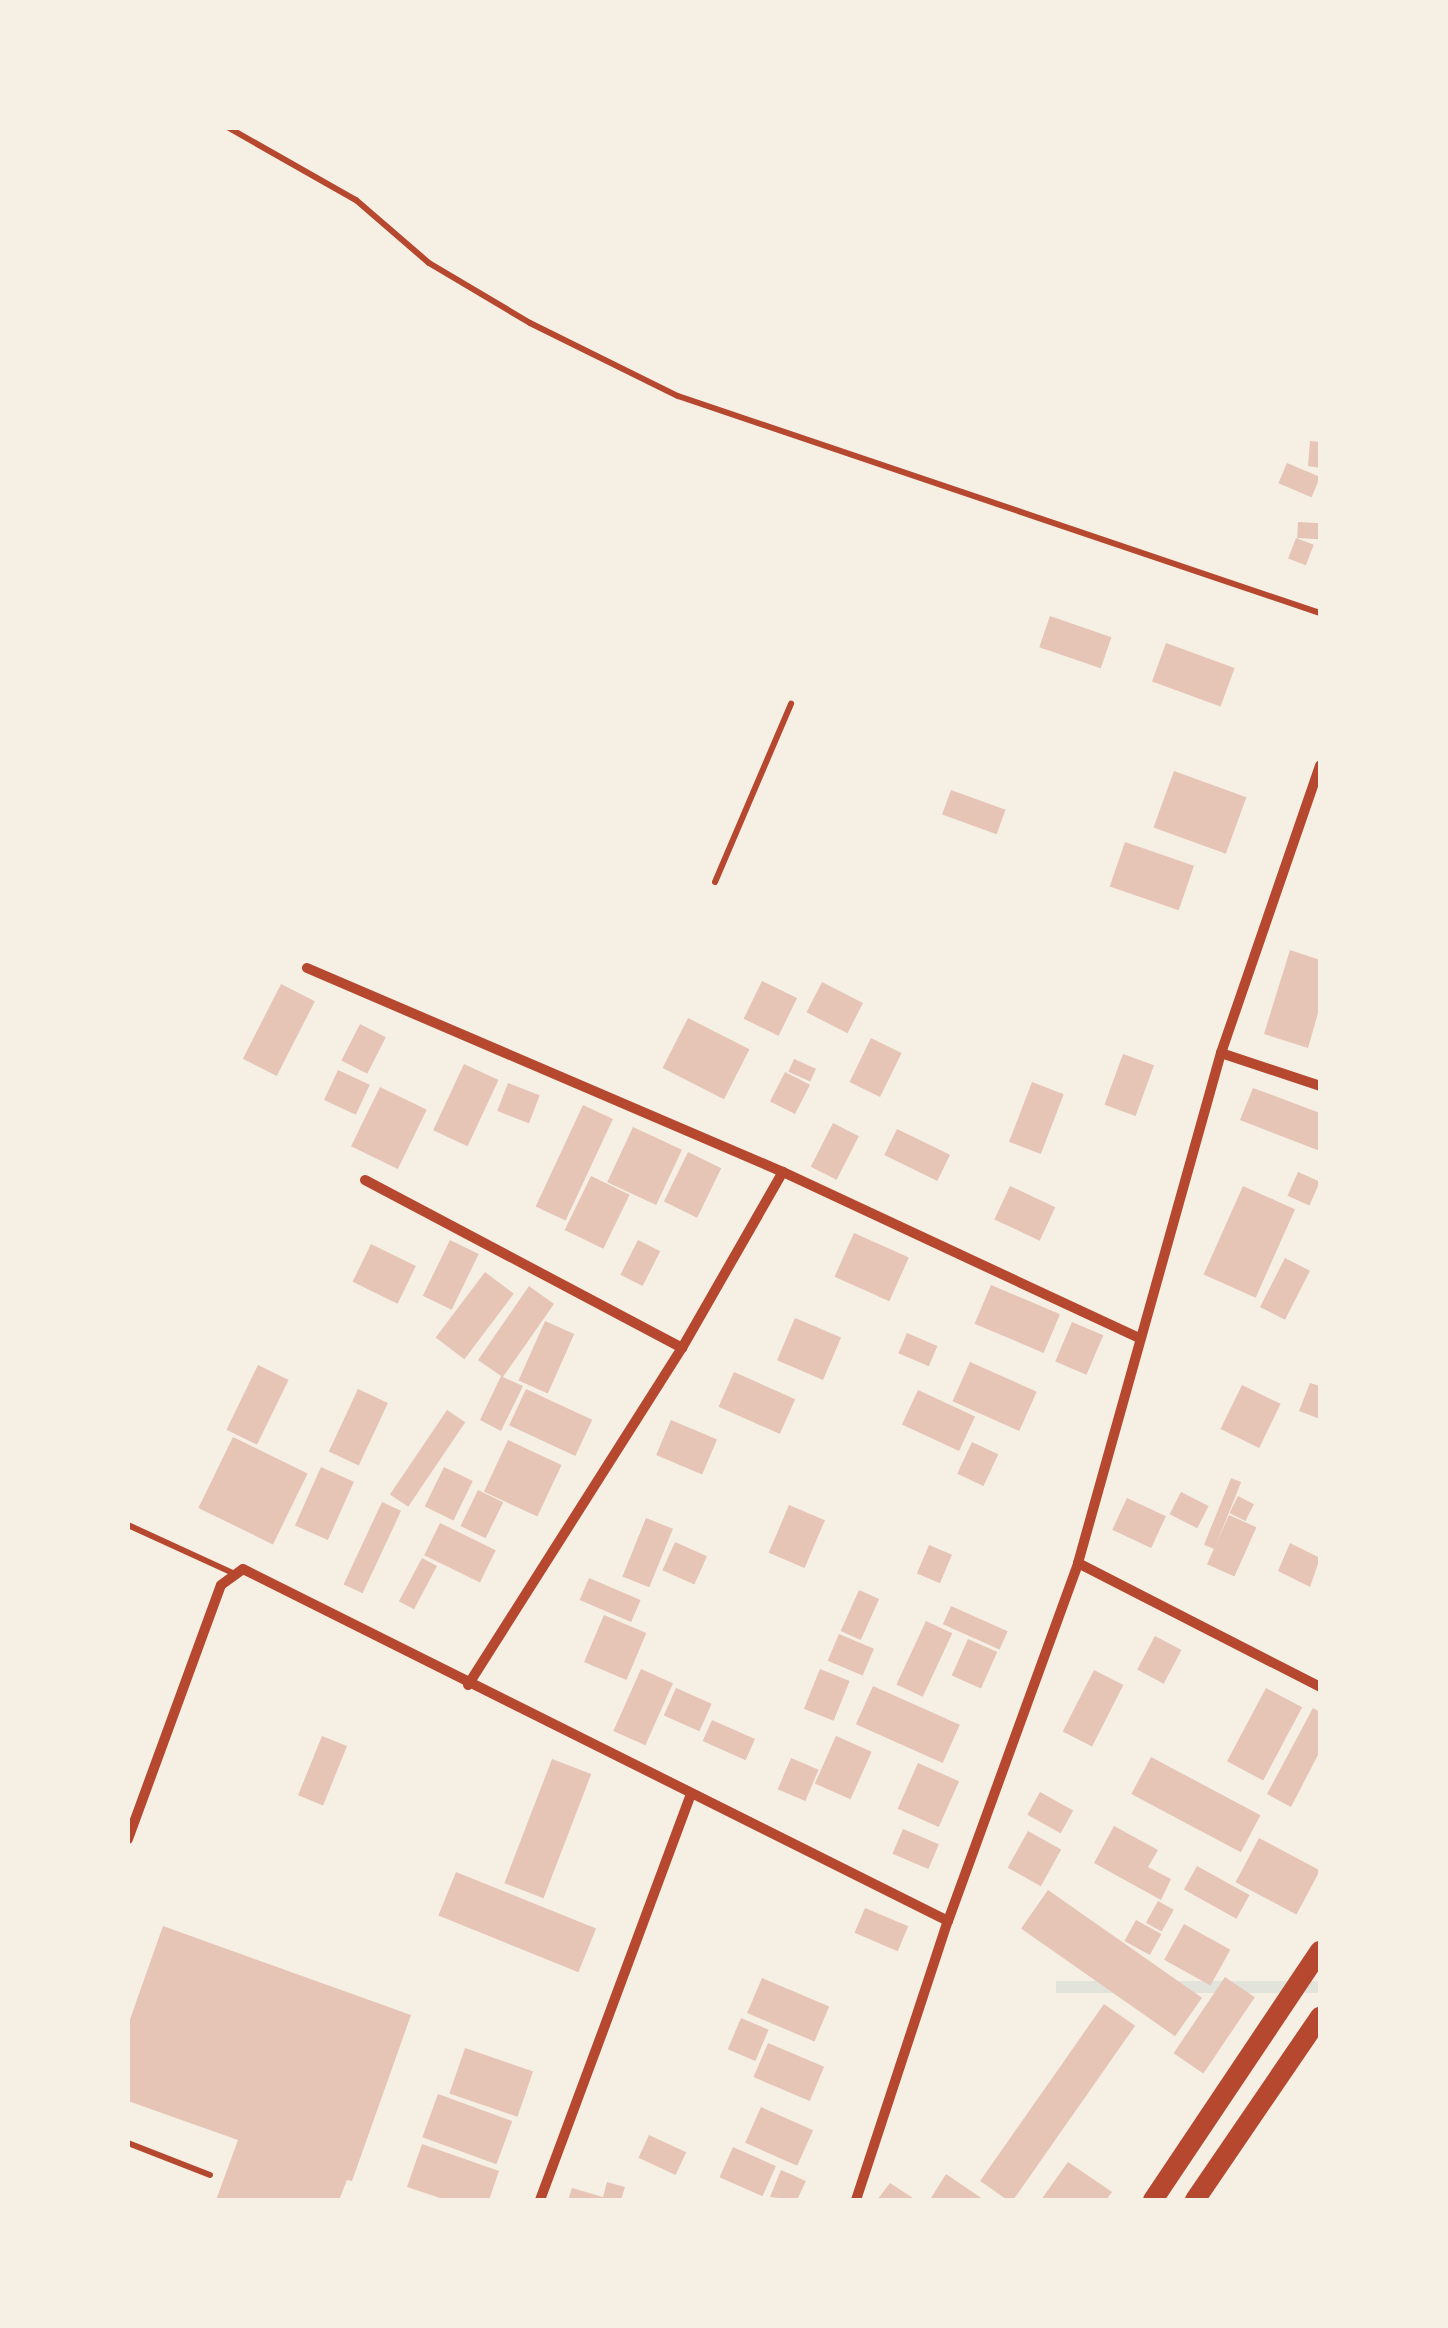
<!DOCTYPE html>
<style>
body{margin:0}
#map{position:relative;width:1448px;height:2328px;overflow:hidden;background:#f6efe4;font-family:"PT Serif",serif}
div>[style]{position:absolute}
.green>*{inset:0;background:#e2e4dc;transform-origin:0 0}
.building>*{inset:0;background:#e6c5b7;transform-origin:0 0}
.service>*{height:6px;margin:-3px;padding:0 3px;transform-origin:3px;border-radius:3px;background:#b5482f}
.minor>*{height:10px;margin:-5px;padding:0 5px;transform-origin:5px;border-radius:5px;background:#b5482f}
.secondary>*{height:20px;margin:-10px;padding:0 10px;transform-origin:10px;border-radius:10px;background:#b5482f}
span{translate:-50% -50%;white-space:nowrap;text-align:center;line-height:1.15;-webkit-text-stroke:10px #f6efe4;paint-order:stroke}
.frame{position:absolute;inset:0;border:130px solid #f6efe4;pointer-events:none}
</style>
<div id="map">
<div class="green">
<i style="left:1320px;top:1981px;width:12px;height:264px;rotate:90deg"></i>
</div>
<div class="building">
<i style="clip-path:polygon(1310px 441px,1320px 442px,1320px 468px,1308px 466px)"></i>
<i style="left:1287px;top:463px;width:36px;height:22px;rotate:23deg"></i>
<i style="left:1298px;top:522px;width:22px;height:16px;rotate:3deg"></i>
<i style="left:1296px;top:538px;width:19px;height:22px;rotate:21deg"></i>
<i style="left:1050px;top:616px;width:65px;height:33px;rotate:19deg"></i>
<i style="left:1166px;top:643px;width:73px;height:41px;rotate:20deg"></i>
<i style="left:1174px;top:771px;width:77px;height:60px;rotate:20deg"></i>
<i style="left:951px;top:790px;width:58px;height:26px;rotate:20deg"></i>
<i style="left:1125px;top:842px;width:73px;height:47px;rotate:19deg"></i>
<i style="clip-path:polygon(1290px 950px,1320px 960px,1320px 1006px,1308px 1048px,1264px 1034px)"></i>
<i style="left:762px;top:981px;width:39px;height:42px;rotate:26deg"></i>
<i style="left:822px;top:982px;width:46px;height:34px;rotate:27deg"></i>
<i style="left:281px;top:984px;width:38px;height:84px;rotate:27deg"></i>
<i style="left:688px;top:1018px;width:69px;height:56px;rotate:27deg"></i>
<i style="left:360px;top:1024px;width:29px;height:41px;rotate:27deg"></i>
<i style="left:871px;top:1038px;width:34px;height:49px;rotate:26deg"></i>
<i style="left:1123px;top:1054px;width:33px;height:54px;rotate:20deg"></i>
<i style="left:794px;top:1059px;width:24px;height:14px;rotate:24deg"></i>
<i style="left:464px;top:1064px;width:38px;height:73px;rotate:25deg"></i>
<i style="left:338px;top:1070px;width:35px;height:33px;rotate:25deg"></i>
<i style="left:785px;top:1072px;width:28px;height:33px;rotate:27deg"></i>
<i style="left:1032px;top:1082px;width:34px;height:64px;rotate:21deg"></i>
<i style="left:508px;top:1083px;width:34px;height:30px;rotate:21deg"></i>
<i style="left:380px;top:1087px;width:52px;height:66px;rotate:26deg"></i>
<i style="clip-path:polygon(1253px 1088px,1320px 1113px,1320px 1151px,1240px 1120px)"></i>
<i style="left:583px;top:1105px;width:33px;height:112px;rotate:25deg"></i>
<i style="left:833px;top:1123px;width:29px;height:49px;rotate:27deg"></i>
<i style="left:633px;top:1127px;width:54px;height:61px;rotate:25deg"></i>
<i style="left:897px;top:1129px;width:59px;height:29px;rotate:26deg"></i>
<i style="left:688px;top:1152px;width:37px;height:55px;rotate:26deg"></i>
<i style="left:1298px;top:1172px;width:24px;height:26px;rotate:24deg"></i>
<i style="left:591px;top:1176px;width:43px;height:60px;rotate:26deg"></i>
<i style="left:1010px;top:1186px;width:50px;height:37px;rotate:25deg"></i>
<i style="left:1243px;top:1186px;width:57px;height:97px;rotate:24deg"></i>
<i style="left:854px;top:1233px;width:60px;height:48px;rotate:24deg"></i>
<i style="left:450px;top:1240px;width:32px;height:62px;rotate:26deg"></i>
<i style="left:638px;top:1240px;width:25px;height:39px;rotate:27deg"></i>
<i style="left:371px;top:1244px;width:50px;height:42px;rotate:26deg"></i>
<i style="left:1285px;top:1258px;width:28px;height:55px;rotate:27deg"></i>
<i style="left:485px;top:1272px;width:36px;height:82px;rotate:37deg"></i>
<i style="left:991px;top:1285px;width:75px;height:42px;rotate:23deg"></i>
<i style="clip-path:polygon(529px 1286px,554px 1304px,503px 1377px,523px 1386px,501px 1431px,480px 1420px,501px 1376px,478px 1360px)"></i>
<i style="left:795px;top:1318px;width:50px;height:46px;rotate:23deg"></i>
<i style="left:545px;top:1321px;width:32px;height:65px;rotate:24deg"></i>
<i style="left:1072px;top:1322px;width:34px;height:43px;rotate:23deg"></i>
<i style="left:907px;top:1333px;width:33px;height:22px;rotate:23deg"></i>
<i style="left:970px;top:1362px;width:73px;height:43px;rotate:24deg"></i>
<i style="left:258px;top:1365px;width:34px;height:72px;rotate:26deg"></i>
<i style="left:734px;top:1372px;width:67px;height:38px;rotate:24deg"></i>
<i style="clip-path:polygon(1310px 1383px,1320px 1386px,1320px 1419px,1299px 1411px)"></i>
<i style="left:1242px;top:1385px;width:43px;height:49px;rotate:26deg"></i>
<i style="left:358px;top:1389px;width:33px;height:69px;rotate:25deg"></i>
<i style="left:526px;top:1389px;width:73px;height:40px;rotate:25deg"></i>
<i style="left:918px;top:1390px;width:63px;height:38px;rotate:25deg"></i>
<i style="left:447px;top:1410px;width:22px;height:102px;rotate:34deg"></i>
<i style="left:671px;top:1420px;width:50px;height:38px;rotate:23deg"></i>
<i style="left:233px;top:1437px;width:83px;height:79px;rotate:26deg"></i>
<i style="left:508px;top:1440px;width:59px;height:57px;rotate:25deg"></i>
<i style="left:972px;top:1442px;width:29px;height:35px;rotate:25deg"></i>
<i style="left:321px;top:1467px;width:36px;height:64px;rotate:24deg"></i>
<i style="left:444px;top:1467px;width:32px;height:44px;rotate:26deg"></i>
<i style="left:1231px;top:1478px;width:11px;height:72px;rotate:22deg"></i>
<i style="left:478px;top:1490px;width:28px;height:40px;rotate:26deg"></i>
<i style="left:1181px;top:1492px;width:31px;height:25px;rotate:27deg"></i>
<i style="left:1238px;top:1496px;width:18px;height:19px;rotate:27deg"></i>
<i style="left:1127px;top:1498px;width:43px;height:35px;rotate:25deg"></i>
<i style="left:382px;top:1502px;width:21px;height:91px;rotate:25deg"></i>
<i style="left:789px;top:1505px;width:39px;height:52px;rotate:23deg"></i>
<i style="left:1229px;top:1515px;width:30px;height:54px;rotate:24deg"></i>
<i style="left:646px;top:1518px;width:29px;height:63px;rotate:22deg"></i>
<i style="left:440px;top:1523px;width:62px;height:36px;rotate:26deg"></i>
<i style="left:675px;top:1542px;width:35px;height:31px;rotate:24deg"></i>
<i style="clip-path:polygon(1290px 1543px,1320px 1558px,1310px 1587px,1278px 1571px)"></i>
<i style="left:929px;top:1545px;width:25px;height:31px;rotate:23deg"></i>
<i style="left:422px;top:1558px;width:17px;height:49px;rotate:28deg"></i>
<i style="left:589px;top:1578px;width:56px;height:24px;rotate:23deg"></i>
<i style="left:859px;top:1590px;width:22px;height:45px;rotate:24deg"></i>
<i style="left:951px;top:1606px;width:62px;height:20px;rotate:24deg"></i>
<i style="left:604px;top:1615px;width:46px;height:51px;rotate:23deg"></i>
<i style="left:926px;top:1621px;width:29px;height:70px;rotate:25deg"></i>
<i style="left:839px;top:1634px;width:38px;height:29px;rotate:23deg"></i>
<i style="left:1155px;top:1636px;width:30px;height:38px;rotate:28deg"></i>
<i style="left:968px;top:1639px;width:32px;height:40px;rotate:24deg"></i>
<i style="left:641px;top:1669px;width:35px;height:68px;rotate:24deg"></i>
<i style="left:820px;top:1669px;width:32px;height:43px;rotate:22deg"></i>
<i style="left:1094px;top:1670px;width:33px;height:69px;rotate:27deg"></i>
<i style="left:873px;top:1686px;width:95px;height:42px;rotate:24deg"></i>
<i style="left:676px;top:1688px;width:39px;height:30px;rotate:24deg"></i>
<i style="left:1266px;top:1688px;width:41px;height:83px;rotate:28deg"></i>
<i style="clip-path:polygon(1313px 1708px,1320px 1712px,1320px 1751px,1291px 1807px,1267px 1794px)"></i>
<i style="left:712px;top:1720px;width:47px;height:23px;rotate:24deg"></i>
<i style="left:322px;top:1736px;width:27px;height:64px;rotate:22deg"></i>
<i style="left:836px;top:1736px;width:39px;height:52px;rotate:24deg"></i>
<i style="left:1151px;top:1757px;width:124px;height:42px;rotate:28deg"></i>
<i style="left:791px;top:1758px;width:30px;height:34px;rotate:23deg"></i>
<i style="left:552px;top:1759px;width:42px;height:133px;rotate:21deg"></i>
<i style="left:918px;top:1763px;width:45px;height:50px;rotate:24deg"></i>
<i style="left:1040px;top:1792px;width:38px;height:26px;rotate:29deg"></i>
<i style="clip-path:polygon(1114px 1826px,1158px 1850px,1148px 1867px,1171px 1879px,1161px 1900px,1094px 1863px)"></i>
<i style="left:903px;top:1829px;width:39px;height:27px;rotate:23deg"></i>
<i style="left:1028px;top:1831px;width:38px;height:42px;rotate:29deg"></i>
<i style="left:1259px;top:1838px;width:69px;height:50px;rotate:28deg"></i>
<i style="left:1197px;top:1866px;width:60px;height:27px;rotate:29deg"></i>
<i style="left:456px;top:1872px;width:151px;height:47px;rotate:22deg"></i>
<i style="left:1048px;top:1890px;width:188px;height:47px;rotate:35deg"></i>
<i style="left:1158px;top:1901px;width:18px;height:25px;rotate:29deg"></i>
<i style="left:865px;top:1908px;width:47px;height:27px;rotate:23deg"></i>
<i style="left:1136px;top:1920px;width:29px;height:24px;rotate:29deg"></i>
<i style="left:1184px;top:1924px;width:53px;height:41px;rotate:29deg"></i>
<i style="clip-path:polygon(163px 1926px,411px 2015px,352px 2181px,347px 2180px,339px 2200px,216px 2200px,238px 2140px,128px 2101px,128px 2025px)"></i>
<i style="left:1225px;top:1977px;width:36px;height:92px;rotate:34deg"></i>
<i style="left:762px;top:1978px;width:73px;height:38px;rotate:23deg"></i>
<i style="left:1104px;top:2004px;width:38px;height:216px;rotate:35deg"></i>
<i style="left:741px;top:2018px;width:30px;height:34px;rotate:23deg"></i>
<i style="left:768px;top:2043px;width:61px;height:37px;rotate:23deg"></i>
<i style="left:465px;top:2048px;width:72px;height:48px;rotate:19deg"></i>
<i style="left:438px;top:2094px;width:79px;height:46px;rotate:20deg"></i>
<i style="left:761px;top:2107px;width:57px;height:39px;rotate:24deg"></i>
<i style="left:649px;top:2135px;width:41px;height:25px;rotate:25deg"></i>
<i style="clip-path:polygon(422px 2144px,499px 2171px,489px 2200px,446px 2200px,407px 2187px)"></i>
<i style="left:733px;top:2147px;width:47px;height:33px;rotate:24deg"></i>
<i style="clip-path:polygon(1068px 2162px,1112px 2192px,1106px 2200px,1041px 2200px)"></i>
<i style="clip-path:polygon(781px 2170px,806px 2181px,797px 2200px,770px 2197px)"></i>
<i style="clip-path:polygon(946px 2174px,984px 2200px,935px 2200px,931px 2198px)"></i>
<i style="clip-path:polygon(607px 2182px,625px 2187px,621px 2200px,568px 2200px,572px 2188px,603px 2197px)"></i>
<i style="clip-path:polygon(890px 2183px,916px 2200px,877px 2200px)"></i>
</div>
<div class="service">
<i style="left:229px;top:128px;width:146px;rotate:29.6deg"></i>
<i style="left:356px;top:200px;width:96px;rotate:40.8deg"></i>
<i style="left:429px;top:263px;width:117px;rotate:30.7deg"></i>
<i style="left:530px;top:323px;width:165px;rotate:26.3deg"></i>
<i style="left:678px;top:396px;width:678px;rotate:18.68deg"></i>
<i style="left:715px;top:882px;width:194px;rotate:-66.9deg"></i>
<i style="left:128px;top:1525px;width:115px;rotate:24.6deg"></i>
<i style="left:128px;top:2143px;width:88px;rotate:21.3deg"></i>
</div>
<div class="minor">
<i style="left:307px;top:968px;width:518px;rotate:23.2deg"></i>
<i style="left:783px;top:1172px;width:393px;rotate:25deg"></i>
<i style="left:1221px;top:1053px;width:104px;rotate:18.4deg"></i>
<i style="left:365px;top:1180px;width:359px;rotate:27.9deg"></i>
<i style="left:1078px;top:1563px;width:272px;rotate:27.1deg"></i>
<i style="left:468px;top:1685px;width:399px;rotate:-57.6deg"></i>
<i style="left:682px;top:1348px;width:203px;rotate:-60.2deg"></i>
<i style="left:128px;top:1839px;width:270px;rotate:-69.9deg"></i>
<i style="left:221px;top:1585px;width:27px;rotate:-36deg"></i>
<i style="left:243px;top:1569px;width:788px;rotate:26.53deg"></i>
<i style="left:540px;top:2200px;width:431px;rotate:-69.6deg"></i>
<i style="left:856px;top:2200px;width:294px;rotate:-71.8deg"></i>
<i style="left:948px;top:1921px;width:381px;rotate:-70deg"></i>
<i style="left:1078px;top:1563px;width:530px;rotate:-74.34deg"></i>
<i style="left:1221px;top:1053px;width:304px;rotate:-71deg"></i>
</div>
<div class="secondary">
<i style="left:1153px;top:2200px;width:300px;rotate:-56.2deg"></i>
<i style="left:1195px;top:2200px;width:222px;rotate:-55.7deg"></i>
</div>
<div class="frame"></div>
</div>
